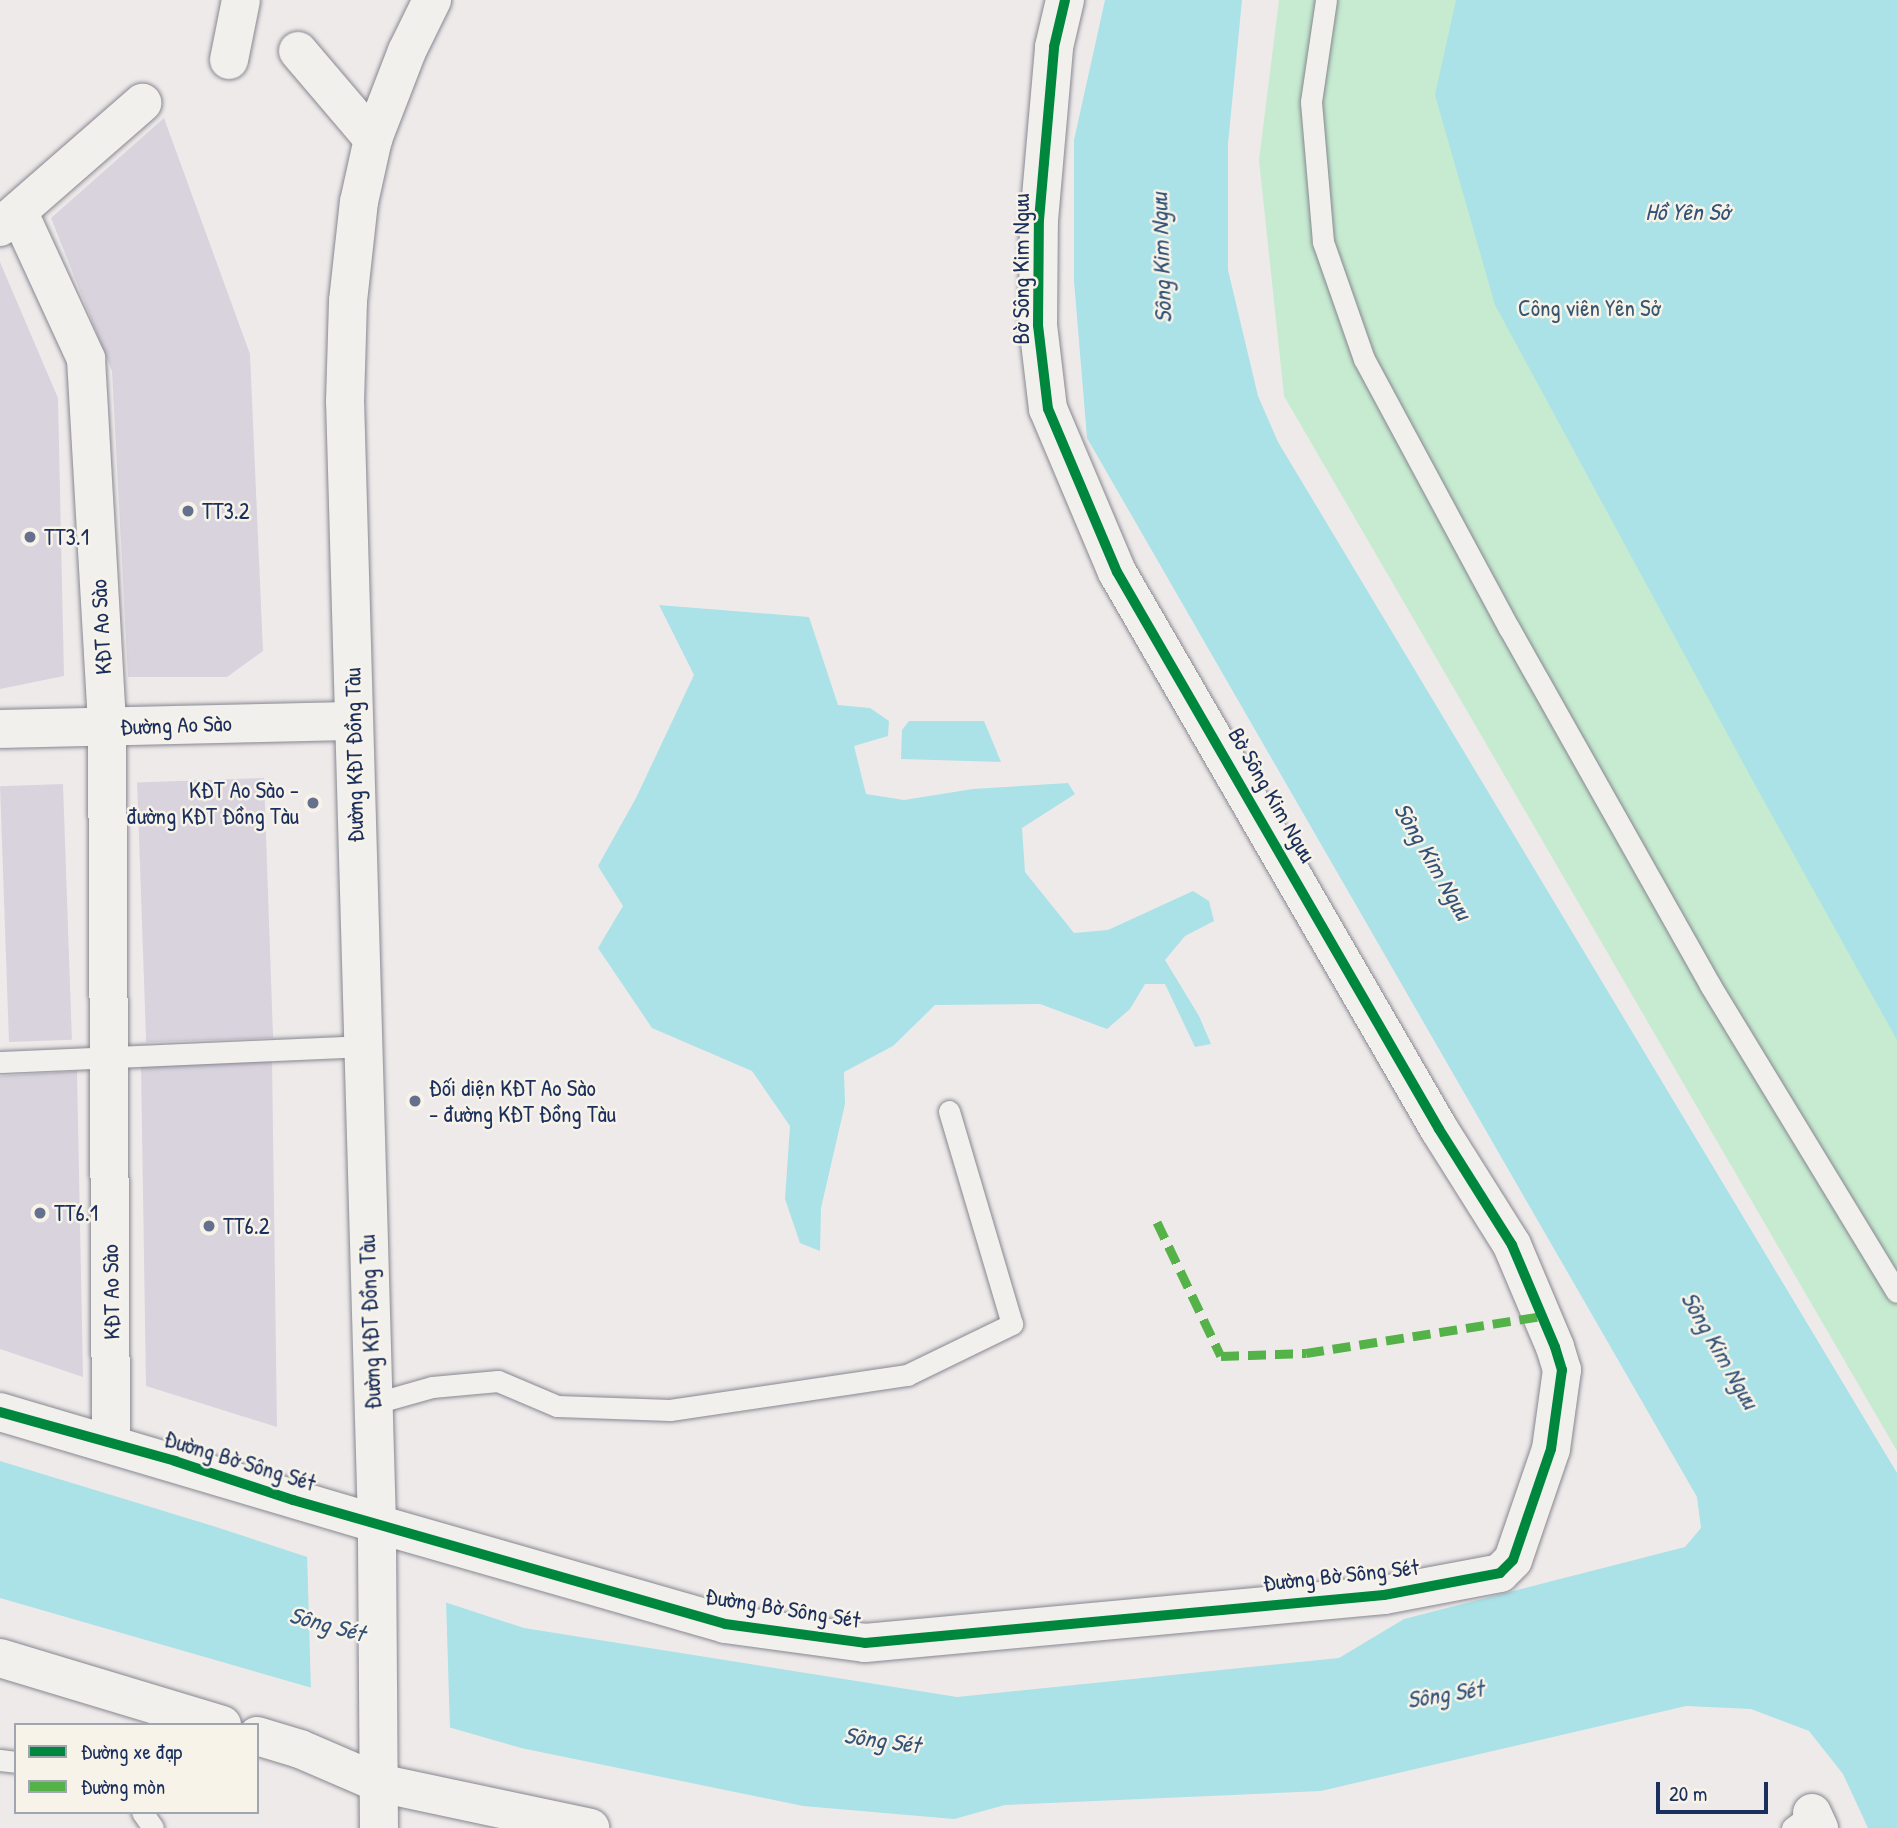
<!DOCTYPE html>
<meta charset="utf-8">
<style>
body{margin:0}
#map{position:relative;width:1897px;height:1828px;overflow:hidden;background:#efeaea;font-family:"Patrick Hand",sans-serif}
div>[style]{position:absolute}
.green>*{inset:0;background:#c6ebd0}
.water>*{inset:0;background:#aae2e7}
.pier>*{inset:0;background:#efeaea}
.building>*{inset:0;background:#d9d3de;transform-origin:0 0}
.roads{filter:drop-shadow(0 0 2px #868891) drop-shadow(0 0 2px #868891)}
.service>*{height:21px;margin:-10.5px;padding:0 10.5px;transform-origin:10.5px;border-radius:10.5px;background:#f2f0ed}
.minor>*{height:38px;margin:-19px;padding:0 19px;transform-origin:19px;border-radius:19px;background:#f2f0ed}
.tertiary>*{height:38px;margin:-19px;padding:0 19px;transform-origin:19px;border-radius:19px;background:#f2f0ed}
.secondary>*{height:38px;margin:-19px;padding:0 19px;transform-origin:19px;border-radius:19px;background:#f2f0ed}
.quiet>*{height:9px;margin-top:-4.5px;transform-origin:0;background:repeating-linear-gradient(90deg,#55b248 0 18px,transparent 0 27px)}
.cycleway>*{height:10px;margin:-5px;padding:0 5px;transform-origin:5px;border-radius:5px;background:#00873e}
.dots>*{width:19px;height:19px;translate:-50% -50%;box-sizing:border-box;border:4px solid #f7f3e8;border-radius:50%}
span{translate:-50% -50%;white-space:nowrap;text-align:center;line-height:1.15;-webkit-text-stroke:5px #f7f3e8;paint-order:stroke}
.street-label{font-size:23px;color:#1b2f5e}
.park-label{font-size:23px;color:#365570}
.poi-label{font-size:23px;color:#1b2f5e}
.left{translate:0 -50%;text-align:left}
.right{translate:-100% -50%;text-align:right}
.water-label{font-size:24px;color:#325279;font-style:italic}
.legend{position:absolute;left:14px;top:1723px;width:245px;height:91px;box-sizing:border-box;background:#f7f3e8;border:2px solid #9fa5b1;margin:0;padding:9px 12px;list-style:none;font-size:21px;color:#1b2f5e}
.legend li{display:flex;align-items:center;gap:14px;height:35px}
.legend b{width:35px;border:2px solid #9fa5b1}
.scale{position:absolute;left:1656px;top:1782px;width:112px;height:32px;box-sizing:border-box;border:4px solid #1b2f5e;border-top:0;padding-left:9px;font-size:21px;line-height:24px;white-space:nowrap;color:#1b2f5e;-webkit-text-stroke:5px #f7f3e8;paint-order:stroke}
</style>
<div id="map">
<div class="green">
<i style="clip-path:polygon(1279px 0,1897px 0,1897px 1451px,1284px 396px,1259px 160px)"></i>
</div>
<div class="water">
<i style="clip-path:polygon(1105px 0,1242px 0,1228px 144px,1228px 270px,1258px 396px,1278px 442px,1897px 1473px,1897px 1828px,1868px 1828px,1843px 1774px,1809px 1731px,1751px 1709px,1686px 1706px,1321px 1791px,1005px 1805px,954px 1819px,803px 1806px,521px 1748px,0 1598px,0 1461px,213px 1526px,524px 1628px,957px 1697px,1339px 1658px,1404px 1619px,1685px 1547px,1701px 1528px,1697px 1497px,1087px 438px,1074px 281px,1074px 140px)"></i>
<i style="clip-path:polygon(1456px 0,1897px 0,1897px 1040px,1754px 783px,1495px 305px,1435px 95px)"></i>
<i style="clip-path:polygon(659px 605px,809px 617px,838px 705px,870px 708px,889px 721px,888px 736px,854px 746px,866px 794px,904px 800px,973px 789px,1068px 783px,1075px 794px,1022px 828px,1025px 872px,1074px 933px,1108px 930px,1193px 891px,1209px 901px,1214px 921px,1185px 936px,1165px 960px,1199px 1016px,1211px 1044px,1195px 1047px,1165px 984px,1145px 984px,1130px 1009px,1107px 1029px,1040px 1004px,935px 1005px,893px 1046px,844px 1072px,845px 1104px,821px 1208px,820px 1251px,800px 1243px,785px 1199px,790px 1126px,752px 1071px,652px 1028px,598px 948px,623px 906px,598px 866px,636px 798px,694px 675px)"></i>
<i style="clip-path:polygon(909px 721px,984px 721px,1001px 762px,901px 759px,902px 730px)"></i>
</div>
<div class="pier">
<i style="clip-path:polygon(307px 1553px,446px 1599px,450px 1731px,311px 1691px)"></i>
</div>
<div class="building">
<i style="clip-path:polygon(164px 118px,250px 354px,263px 651px,227px 677px,128px 677px,112px 371px,51px 218px)"></i>
<i style="clip-path:polygon(0 262px,58px 398px,64px 676px,0 689px)"></i>
<i style="left:264px;top:778px;width:260px;height:127px;rotate:88deg"></i>
<i style="left:63px;top:784px;width:256px;height:63px;rotate:88deg"></i>
<i style="clip-path:polygon(272px 1057px,277px 1427px,146px 1386px,141px 1067px)"></i>
<i style="clip-path:polygon(77px 1071px,83px 1377px,0 1349px,0 1076px)"></i>
</div>
<div class="roads">
<div class="service">
<i style="left:1326px;top:0;width:103px;rotate:98.4deg"></i>
<i style="left:1311px;top:102px;width:141px;rotate:85.1deg"></i>
<i style="left:1323px;top:242px;width:124px;rotate:70.7deg"></i>
<i style="left:1364px;top:359px;width:306px;rotate:61.7deg"></i>
<i style="left:1509px;top:628px;width:410px;rotate:60.6deg"></i>
<i style="left:1710px;top:985px;width:359px;rotate:58.7deg"></i>
<i style="left:0;top:1062px;width:362px;rotate:-2.5deg"></i>
<i style="left:372px;top:1404px;width:62px;rotate:-15.8deg"></i>
<i style="left:432px;top:1387px;width:66px;rotate:-5.2deg"></i>
<i style="left:498px;top:1381px;width:64px;rotate:23deg"></i>
<i style="left:557px;top:1406px;width:113px;rotate:2deg"></i>
<i style="left:670px;top:1410px;width:240px;rotate:-8.4deg"></i>
<i style="left:907px;top:1375px;width:117px;rotate:-25.9deg"></i>
<i style="left:1012px;top:1324px;width:222px;rotate:-106.5deg"></i>
<i style="left:0;top:1760px;width:16px;rotate:7deg"></i>
<i style="left:142px;top:1812px;width:19px;rotate:55deg"></i>
<i style="left:1792px;top:1828px;width:25px;rotate:-37deg"></i>
</div>
<div class="minor">
<i style="left:298px;top:51px;width:116px;rotate:49.6deg"></i>
<i style="left:229px;top:60px;width:61px;rotate:-78.7deg"></i>
<i style="left:19px;top:213px;width:161px;rotate:65.3deg"></i>
<i style="left:86px;top:359px;width:369px;rotate:86.7deg"></i>
<i style="left:107px;top:727px;width:716px;rotate:89.68deg"></i>
<i style="left:0;top:227px;width:189px;rotate:-41.1deg"></i>
<i style="left:0;top:729px;width:353px;rotate:-1.3deg"></i>
<i style="left:377px;top:1524px;width:362px;rotate:16deg"></i>
<i style="left:725px;top:1624px;width:141px;rotate:7.7deg"></i>
<i style="left:865px;top:1643px;width:521px;rotate:-5.28deg"></i>
<i style="left:1384px;top:1595px;width:118px;rotate:-10.7deg"></i>
<i style="left:1500px;top:1573px;width:18px;rotate:-45deg"></i>
<i style="left:1513px;top:1560px;width:117px;rotate:-71.1deg"></i>
<i style="left:1551px;top:1449px;width:80px;rotate:-82.1deg"></i>
<i style="left:1562px;top:1370px;width:24px;rotate:-107deg"></i>
<i style="left:1555px;top:1347px;width:111px;rotate:-112.9deg"></i>
<i style="left:1512px;top:1245px;width:137px;rotate:-122.2deg"></i>
<i style="left:1439px;top:1129px;width:643px;rotate:-120.03deg"></i>
<i style="left:1117px;top:572px;width:177px;rotate:-112.9deg"></i>
<i style="left:1048px;top:409px;width:85px;rotate:-96.8deg"></i>
<i style="left:1038px;top:325px;width:105px;rotate:-89.5deg"></i>
<i style="left:1039px;top:220px;width:174px;rotate:-85deg"></i>
<i style="left:1054px;top:47px;width:48px;rotate:-76.8deg"></i>
<i style="left:379px;top:1783px;width:216px;rotate:12deg"></i>
<i style="left:1812px;top:1813px;width:17px;rotate:65deg"></i>
</div>
<div class="tertiary">
<i style="left:0;top:1412px;width:393px;rotate:16.5deg"></i>
<i style="left:0;top:1658px;width:232px;rotate:16.8deg"></i>
<i style="left:257px;top:1736px;width:45px;rotate:16.8deg"></i>
<i style="left:300px;top:1749px;width:86px;rotate:23.3deg"></i>
</div>
<div class="secondary">
<i style="left:379px;top:1828px;width:304px;rotate:-90.4deg"></i>
<i style="left:377px;top:1524px;width:1122px;rotate:-91.63deg"></i>
<i style="left:345px;top:402px;width:101px;rotate:-88.3deg"></i>
<i style="left:348px;top:301px;width:100px;rotate:-83.7deg"></i>
<i style="left:359px;top:202px;width:65px;rotate:-77.5deg"></i>
<i style="left:373px;top:139px;width:94px;rotate:-68.9deg"></i>
<i style="left:407px;top:51px;width:57px;rotate:-63.9deg"></i>
</div>
</div>
<div class="quiet">
<i style="left:1157px;top:1222px;width:148px;rotate:64.5deg"></i>
<i style="left:1221px;top:1356px;width:85px;rotate:-2deg"></i>
<i style="left:1306px;top:1353px;width:240px;rotate:-8.9deg"></i>
</div>
<div class="cycleway">
<i style="left:0;top:1412px;width:182px;rotate:15.6deg"></i>
<i style="left:175px;top:1461px;width:124px;rotate:18.3deg"></i>
<i style="left:293px;top:1500px;width:449px;rotate:16deg"></i>
<i style="left:725px;top:1624px;width:141px;rotate:7.7deg"></i>
<i style="left:865px;top:1643px;width:521px;rotate:-5.28deg"></i>
<i style="left:1384px;top:1595px;width:118px;rotate:-10.7deg"></i>
<i style="left:1500px;top:1573px;width:18px;rotate:-45deg"></i>
<i style="left:1513px;top:1560px;width:117px;rotate:-71.1deg"></i>
<i style="left:1551px;top:1449px;width:80px;rotate:-82.1deg"></i>
<i style="left:1562px;top:1370px;width:24px;rotate:-107deg"></i>
<i style="left:1555px;top:1347px;width:111px;rotate:-112.9deg"></i>
<i style="left:1512px;top:1245px;width:137px;rotate:-122.2deg"></i>
<i style="left:1439px;top:1129px;width:643px;rotate:-120.03deg"></i>
<i style="left:1117px;top:572px;width:177px;rotate:-112.9deg"></i>
<i style="left:1048px;top:409px;width:85px;rotate:-96.8deg"></i>
<i style="left:1038px;top:325px;width:105px;rotate:-89.5deg"></i>
<i style="left:1039px;top:220px;width:174px;rotate:-85deg"></i>
<i style="left:1054px;top:47px;width:48px;rotate:-76.8deg"></i>
</div>
<div class="dots">
<i style="left:188px;top:511px;background:#65708f"></i>
<i style="left:30px;top:537px;background:#65708f"></i>
<i style="left:313px;top:803px;background:#65708f"></i>
<i style="left:415px;top:1101px;background:#65708f"></i>
<i style="left:40px;top:1213px;background:#65708f"></i>
<i style="left:209px;top:1226px;background:#65708f"></i>
</div>
<div class="street-label">
<span style="left:1021px;top:269px;rotate:-90deg">Bờ Sông Kim Ngưu</span>
<span style="left:101px;top:627px;rotate:-93deg">KĐT Ao Sào</span>
<span style="left:176px;top:725px;rotate:-2deg">Đường Ao Sào</span>
<span style="left:354px;top:755px;rotate:-91deg">Đường KĐT Đồng Tàu</span>
<span style="left:1272px;top:795px;rotate:60deg">Bờ Sông Kim Ngưu</span>
<span style="left:111px;top:1292px;rotate:-91deg">KĐT Ao Sào</span>
<span style="left:370px;top:1322px;rotate:-92deg">Đường KĐT Đồng Tàu</span>
<span style="left:240px;top:1461px;rotate:17deg">Đường Bờ Sông Sét</span>
<span style="left:1341px;top:1575px;rotate:-6deg">Đường Bờ Sông Sét</span>
<span style="left:783px;top:1608px;rotate:9deg">Đường Bờ Sông Sét</span>
</div>
<div class="park-label">
<span style="left:1589px;top:308px">Công viên Yên Sở</span>
</div>
<div class="poi-label">
<span class="left" style="left:202px;top:511px">TT3.2</span>
<span class="left" style="left:44px;top:537px">TT3.1</span>
<span class="right" style="left:299px;top:803px">KĐT Ao Sào -<br>đường KĐT Đồng Tàu</span>
<span class="left" style="left:429px;top:1101px">Đối diện KĐT Ao Sào<br>- đường KĐT Đồng Tàu</span>
<span class="left" style="left:54px;top:1213px">TT6.1</span>
<span class="left" style="left:223px;top:1226px">TT6.2</span>
</div>
<div class="water-label">
<span style="left:1687px;top:212px">Hồ Yên Sở</span>
<span style="left:1161px;top:258px;rotate:-92deg">Sông Kim Ngưu</span>
<span style="left:1433px;top:861px;rotate:60deg">Sông Kim Ngưu</span>
<span style="left:1720px;top:1350px;rotate:60deg">Sông Kim Ngưu</span>
<span style="left:327px;top:1624px;rotate:15deg">Sông Sét</span>
<span style="left:1445px;top:1694px;rotate:-9deg">Sông Sét</span>
<span style="left:882px;top:1740px;rotate:8deg">Sông Sét</span>
</div>
<ul class="legend">
<li><b style="height:9px;background:#00873e"></b>Đường xe đạp</li>
<li><b style="height:9px;background:#55b248"></b>Đường mòn</li>
</ul>
<div class="scale">20 m</div>
</div>
